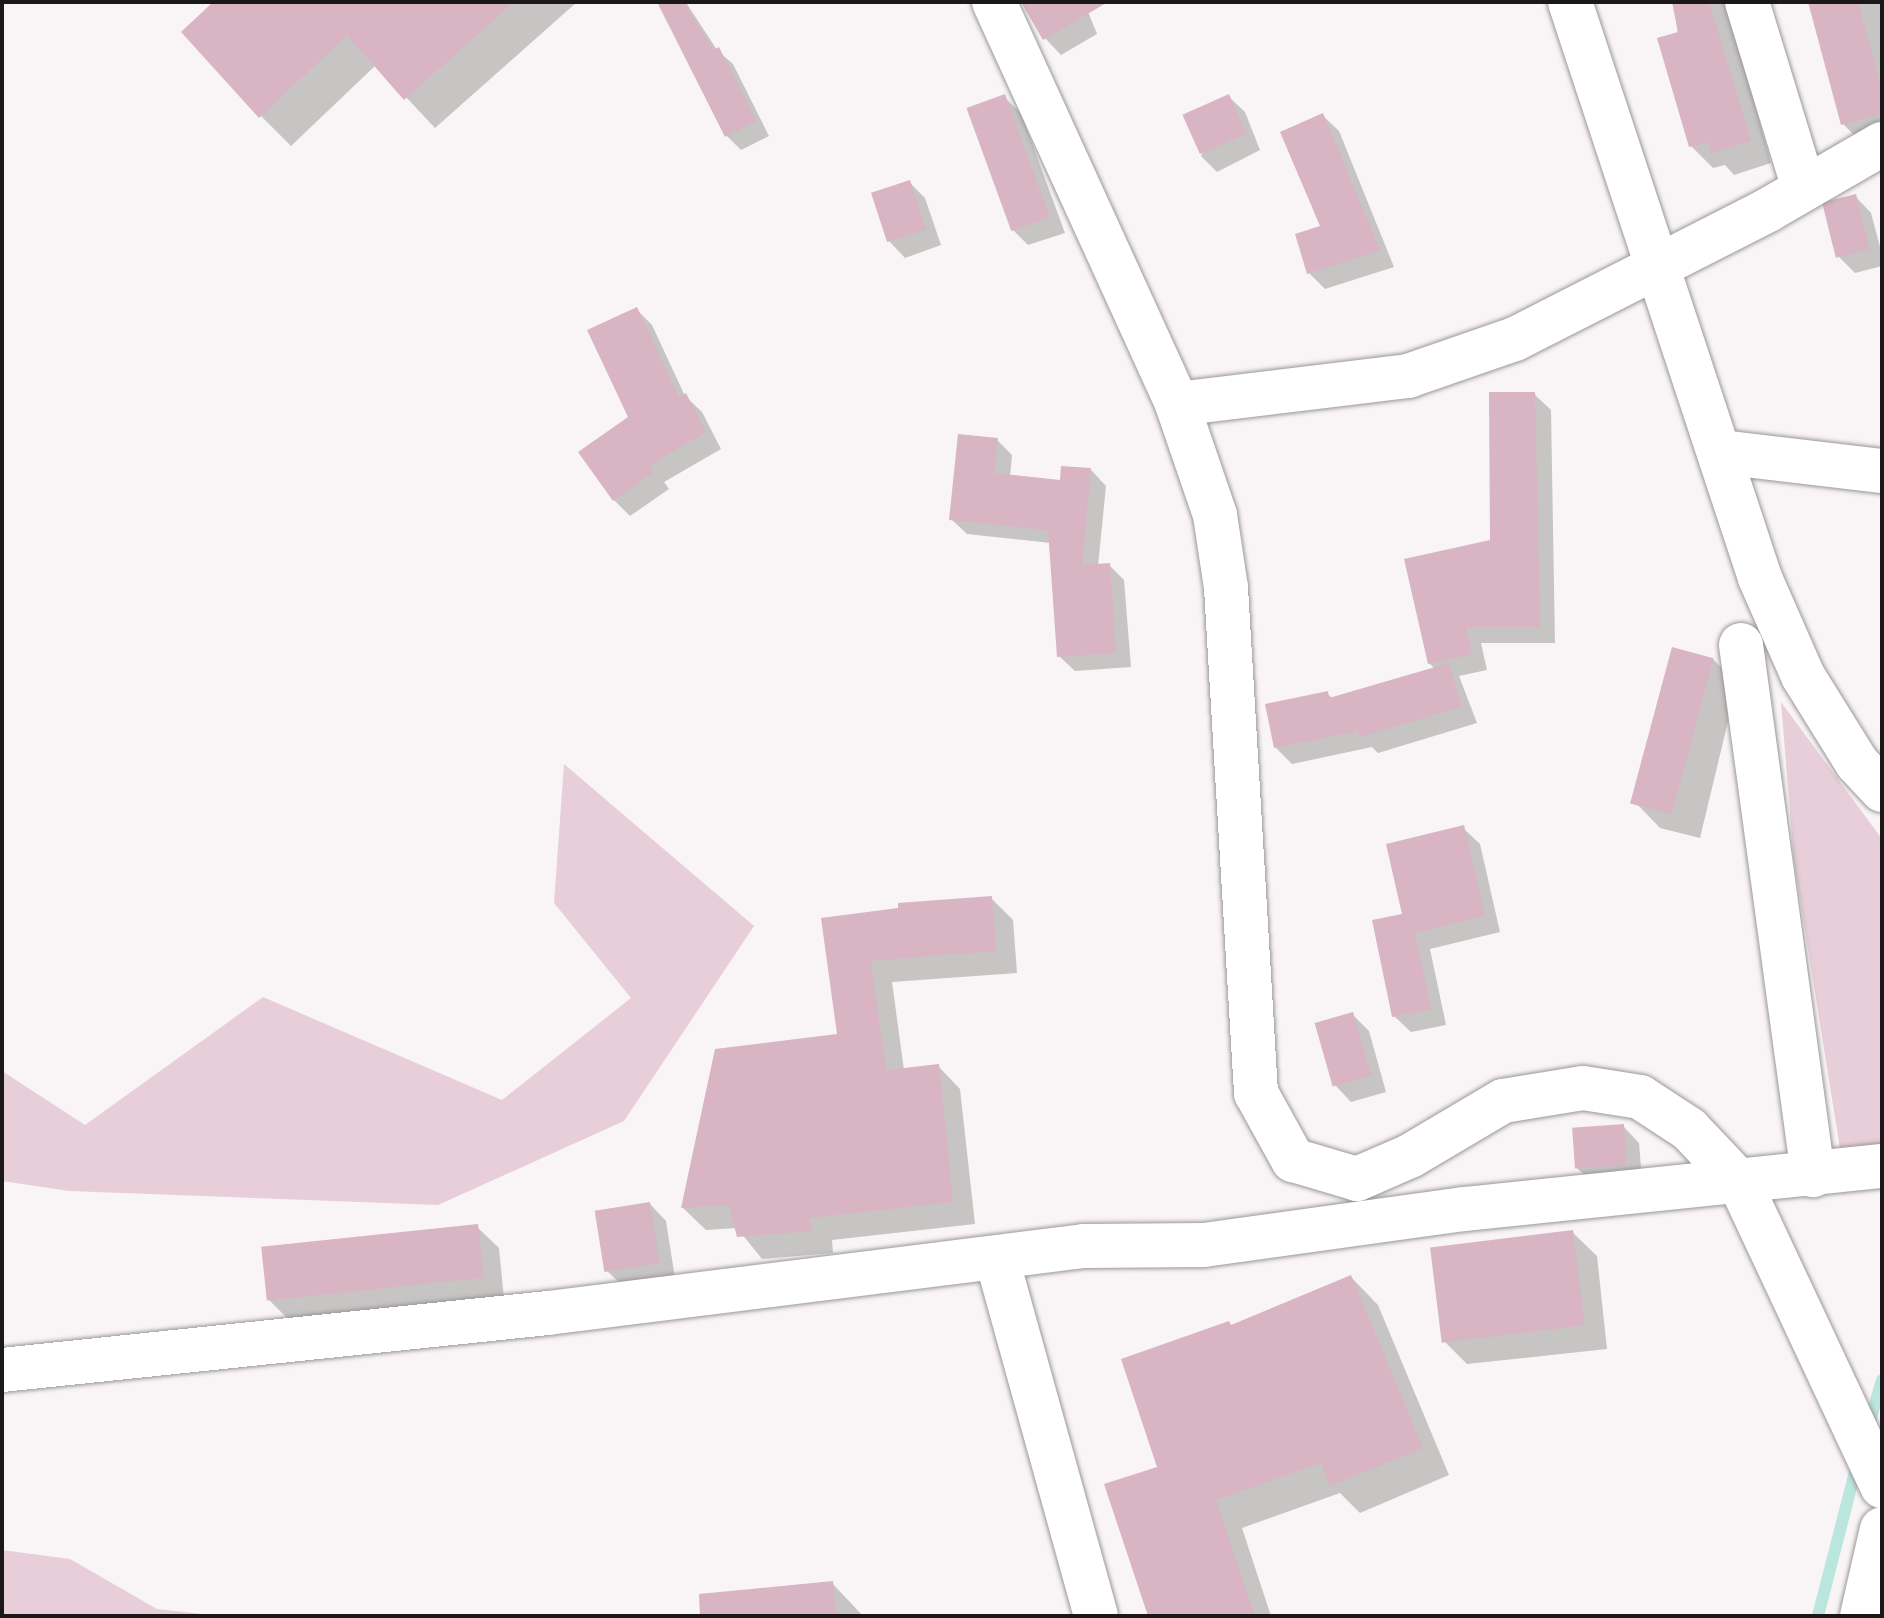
<!DOCTYPE html>
<style>
body{margin:0}
#map{position:relative;width:1884px;height:1618px;overflow:hidden;background:#f9f5f6;font-family:Helvetica,sans-serif}
div>[style]{position:absolute}
.green>*{inset:0;background:#e7ced8}
.shadow>*{inset:0;background:#0003}
.stream>*{height:12px;margin:-6px;padding:0 6px;transform-origin:6px;border-radius:6px;background:#bae6dd}
.building>*{inset:0;background:#d9b4c2;transform-origin:0 0}
.roads{filter:drop-shadow(0 0 2px #9b9799) drop-shadow(0 0 2px #9b9799)}
.minor>*{height:44px;margin:-22px;padding:0 22px;transform-origin:22px;border-radius:22px;background:#fff}
span{translate:-50% -50%;white-space:nowrap;text-align:center;line-height:1.15;-webkit-text-stroke:8px #fff;paint-order:stroke}
.frame{position:absolute;inset:0;border:4px solid #1a1819;pointer-events:none}
</style>
<div id="map">
<div class="green">
<i style="clip-path:polygon(1781px 702px,1882px 839px,1882px 1149px,1841px 1155px,1794px 861px)"></i>
<i style="clip-path:polygon(564px 764px,754px 926px,624px 1121px,438px 1205px,69px 1191px,2px 1181px,2px 1071px,85px 1125px,263px 997px,502px 1100px,631px 998px,554px 903px)"></i>
<i style="clip-path:polygon(2px 1550px,70px 1559px,157px 1609px,220px 1616px,2px 1616px)"></i>
</div>
<div class="shadow">
<i style="clip-path:polygon(216px 2px,577px 2px,435px 128px,376px 65px,291px 146px,261px 116px)"></i>
<i style="clip-path:polygon(659px 2px,687px 4px,717px 50px,733px 64px,769px 136px,741px 150px,727px 136px)"></i>
<i style="clip-path:polygon(1024px 2px,1084px 2px,1097px 34px,1061px 55px,1045px 38px)"></i>
<i style="clip-path:polygon(1674px 2px,1727px 2px,1771px 163px,1734px 175px,1725px 165px,1713px 168px,1691px 146px)"></i>
<i style="clip-path:polygon(1810px 2px,1882px 2px,1882px 134px,1859px 140px,1843px 124px)"></i>
<i style="clip-path:polygon(1228px 96px,1245px 112px,1260px 150px,1217px 172px,1201px 156px)"></i>
<i style="clip-path:polygon(1004px 97px,1021px 113px,1065px 233px,1028px 245px,1012px 229px)"></i>
<i style="clip-path:polygon(1322px 115px,1339px 131px,1394px 267px,1325px 289px,1309px 273px,1322px 227px)"></i>
<i style="clip-path:polygon(909px 182px,925px 198px,941px 245px,905px 258px,889px 241px)"></i>
<i style="clip-path:polygon(1855px 196px,1871px 213px,1882px 254px,1882px 266px,1855px 273px,1839px 257px)"></i>
<i style="clip-path:polygon(636px 309px,652px 325px,685px 396px,702px 412px,721px 449px,664px 482px,669px 489px,630px 516px,614px 500px,630px 418px)"></i>
<i style="clip-path:polygon(1534px 394px,1551px 410px,1555px 643px,1481px 643px,1487px 670px,1459px 676px,1477px 723px,1378px 753px,1372px 747px,1292px 764px,1276px 748px,1327px 693px,1333px 699px,1435px 669px,1429px 663px,1492px 542px)"></i>
<i style="clip-path:polygon(997px 440px,1012px 455px,1010px 477px,1062px 482px,1091px 470px,1106px 486px,1098px 566px,1109px 565px,1124px 580px,1131px 667px,1075px 671px,1059px 656px,1051px 543px,967px 534px,951px 519px)"></i>
<i style="clip-path:polygon(1713px 659px,1737px 684px,1700px 838px,1660px 828px,1636px 803px)"></i>
<i style="clip-path:polygon(1463px 828px,1480px 844px,1500px 932px,1430px 949px,1446px 1025px,1411px 1032px,1394px 1016px,1405px 915px)"></i>
<i style="clip-path:polygon(991px 898px,1013px 920px,1017px 973px,892px 982px,904px 1070px,938px 1066px,960px 1089px,975px 1224px,832px 1240px,833px 1253px,762px 1259px,737px 1228px,706px 1230px,683px 1208px,839px 1036px,823px 920px)"></i>
<i style="clip-path:polygon(1352px 1014px,1369px 1031px,1386px 1092px,1351px 1102px,1335px 1085px)"></i>
<i style="clip-path:polygon(1623px 1126px,1639px 1143px,1642px 1180px,1594px 1184px,1577px 1168px)"></i>
<i style="clip-path:polygon(650px 1204px,666px 1221px,675px 1278px,623px 1286px,606px 1270px)"></i>
<i style="clip-path:polygon(477px 1227px,499px 1248px,504px 1299px,290px 1321px,268px 1299px)"></i>
<i style="clip-path:polygon(1572px 1232px,1597px 1256px,1607px 1349px,1467px 1364px,1443px 1340px)"></i>
<i style="clip-path:polygon(1351px 1277px,1378px 1305px,1449px 1475px,1360px 1513px,1340px 1493px,1242px 1528px,1271px 1616px,1150px 1616px,1160px 1468px,1232px 1327px)"></i>
<i style="clip-path:polygon(832px 1583px,863px 1616px,747px 1616px)"></i>
</div>
<div class="stream">
<i style="left:1868px;top:1428px;width:50px;rotate:-73.7deg"></i>
<i style="left:1818px;top:1616px;width:161px;rotate:-75.6deg"></i>
</div>
<div class="building">
<i style="clip-path:polygon(213px 2px,514px 2px,404px 100px,347px 35px,259px 118px,181px 32px)"></i>
<i style="clip-path:polygon(657px 2px,683px 2px,714px 50px,719px 47px,756px 121px,725px 137px)"></i>
<i style="clip-path:polygon(1021px 2px,1108px 2px,1043px 40px)"></i>
<i style="clip-path:polygon(1672px 2px,1709px 2px,1751px 141px,1711px 153px,1708px 142px,1689px 147px,1657px 38px,1678px 32px)"></i>
<i style="clip-path:polygon(1808px 2px,1858px 2px,1882px 91px,1882px 114px,1841px 125px)"></i>
<i style="left:1005px;top:94px;width:131px;height:41px;rotate:70deg"></i>
<i style="left:1229px;top:94px;width:43px;height:51px;rotate:66deg"></i>
<i style="clip-path:polygon(1323px 113px,1380px 250px,1307px 274px,1295px 234px,1320px 226px,1280px 132px)"></i>
<i style="left:910px;top:180px;width:52px;height:41px;rotate:72deg"></i>
<i style="left:1856px;top:194px;width:57px;height:35px;rotate:76deg"></i>
<i style="clip-path:polygon(637px 307px,679px 398px,686px 393px,706px 432px,650px 465px,654px 472px,613px 501px,578px 452px,628px 417px,587px 330px)"></i>
<i style="clip-path:polygon(1489px 392px,1535px 392px,1540px 627px,1466px 627px,1472px 654px,1428px 664px,1404px 559px,1490px 540px)"></i>
<i style="clip-path:polygon(958px 434px,998px 438px,994px 473px,1060px 480px,1061px 466px,1091px 468px,1082px 565px,1110px 563px,1116px 653px,1057px 657px,1048px 530px,949px 520px)"></i>
<i style="left:1672px;top:647px;width:43px;height:162px;rotate:15deg"></i>
<i style="clip-path:polygon(1449px 663px,1462px 707px,1360px 737px,1358px 731px,1274px 748px,1265px 704px,1328px 691px,1329px 698px)"></i>
<i style="clip-path:polygon(1464px 825px,1485px 916px,1415px 933px,1431px 1009px,1392px 1017px,1372px 920px,1402px 914px,1386px 844px)"></i>
<i style="clip-path:polygon(992px 896px,996px 951px,871px 961px,886px 1070px,939px 1064px,953px 1202px,810px 1218px,812px 1231px,737px 1237px,729px 1205px,681px 1208px,715px 1049px,837px 1034px,821px 918px,898px 908px,898px 903px)"></i>
<i style="left:1353px;top:1012px;width:66px;height:40px;rotate:74deg"></i>
<i style="left:1624px;top:1124px;width:41px;height:52px;rotate:86deg"></i>
<i style="left:650px;top:1202px;width:62px;height:56px;rotate:81deg"></i>
<i style="left:478px;top:1224px;width:54px;height:218px;rotate:84deg"></i>
<i style="left:1573px;top:1230px;width:96px;height:144px;rotate:83deg"></i>
<i style="clip-path:polygon(1351px 1275px,1423px 1448px,1330px 1486px,1321px 1463px,1216px 1500px,1255px 1616px,1148px 1616px,1104px 1484px,1157px 1467px,1121px 1359px,1229px 1321px,1231px 1325px)"></i>
<i style="clip-path:polygon(833px 1581px,836px 1616px,700px 1616px,699px 1594px)"></i>
</div>
<div class="roads">
<div class="minor">
<i style="left:994px;top:2px;width:442px;rotate:65.5deg"></i>
<i style="left:1177px;top:404px;width:117px;rotate:71.1deg"></i>
<i style="left:1215px;top:515px;width:74px;rotate:81.4deg"></i>
<i style="left:1226px;top:588px;width:506px;rotate:86.6deg"></i>
<i style="left:1256px;top:1093px;width:77px;rotate:61.1deg"></i>
<i style="left:1293px;top:1160px;width:67px;rotate:16.5deg"></i>
<i style="left:1357px;top:1179px;width:58px;rotate:-23.5deg"></i>
<i style="left:1410px;top:1156px;width:108px;rotate:-30.6deg"></i>
<i style="left:1503px;top:1101px;width:81px;rotate:-9.2deg"></i>
<i style="left:1583px;top:1088px;width:58px;rotate:9deg"></i>
<i style="left:1640px;top:1097px;width:59px;rotate:33.1deg"></i>
<i style="left:1689px;top:1129px;width:74px;rotate:46.6deg"></i>
<i style="left:1740px;top:1183px;width:335px;rotate:64.9deg"></i>
<i style="left:1570px;top:2px;width:607px;rotate:71.74deg"></i>
<i style="left:1760px;top:578px;width:107px;rotate:66.3deg"></i>
<i style="left:1803px;top:676px;width:102px;rotate:58.2deg"></i>
<i style="left:1857px;top:763px;width:37px;rotate:47deg"></i>
<i style="left:1747px;top:2px;width:195px;rotate:73deg"></i>
<i style="left:1177px;top:404px;width:233px;rotate:-6.9deg"></i>
<i style="left:1408px;top:376px;width:113px;rotate:-19.1deg"></i>
<i style="left:1515px;top:339px;width:284px;rotate:-27deg"></i>
<i style="left:1768px;top:210px;width:132px;rotate:-30.1deg"></i>
<i style="left:1720px;top:452px;width:163px;rotate:6.7deg"></i>
<i style="left:1741px;top:645px;width:535px;rotate:82.26deg"></i>
<i style="left:997px;top:1259px;width:370px;rotate:74.5deg"></i>
<i style="left:2px;top:1370px;width:549px;rotate:-5.96deg"></i>
<i style="left:548px;top:1313px;width:540px;rotate:-7.13deg"></i>
<i style="left:1084px;top:1246px;width:120px;rotate:-0.5deg"></i>
<i style="left:1204px;top:1245px;width:262px;rotate:-7.9deg"></i>
<i style="left:1464px;top:1209px;width:420px;rotate:-5.9deg"></i>
<i style="left:1862px;top:1616px;width:89px;rotate:-77.1deg"></i>
</div>
</div>
<div class="frame"></div>
</div>
